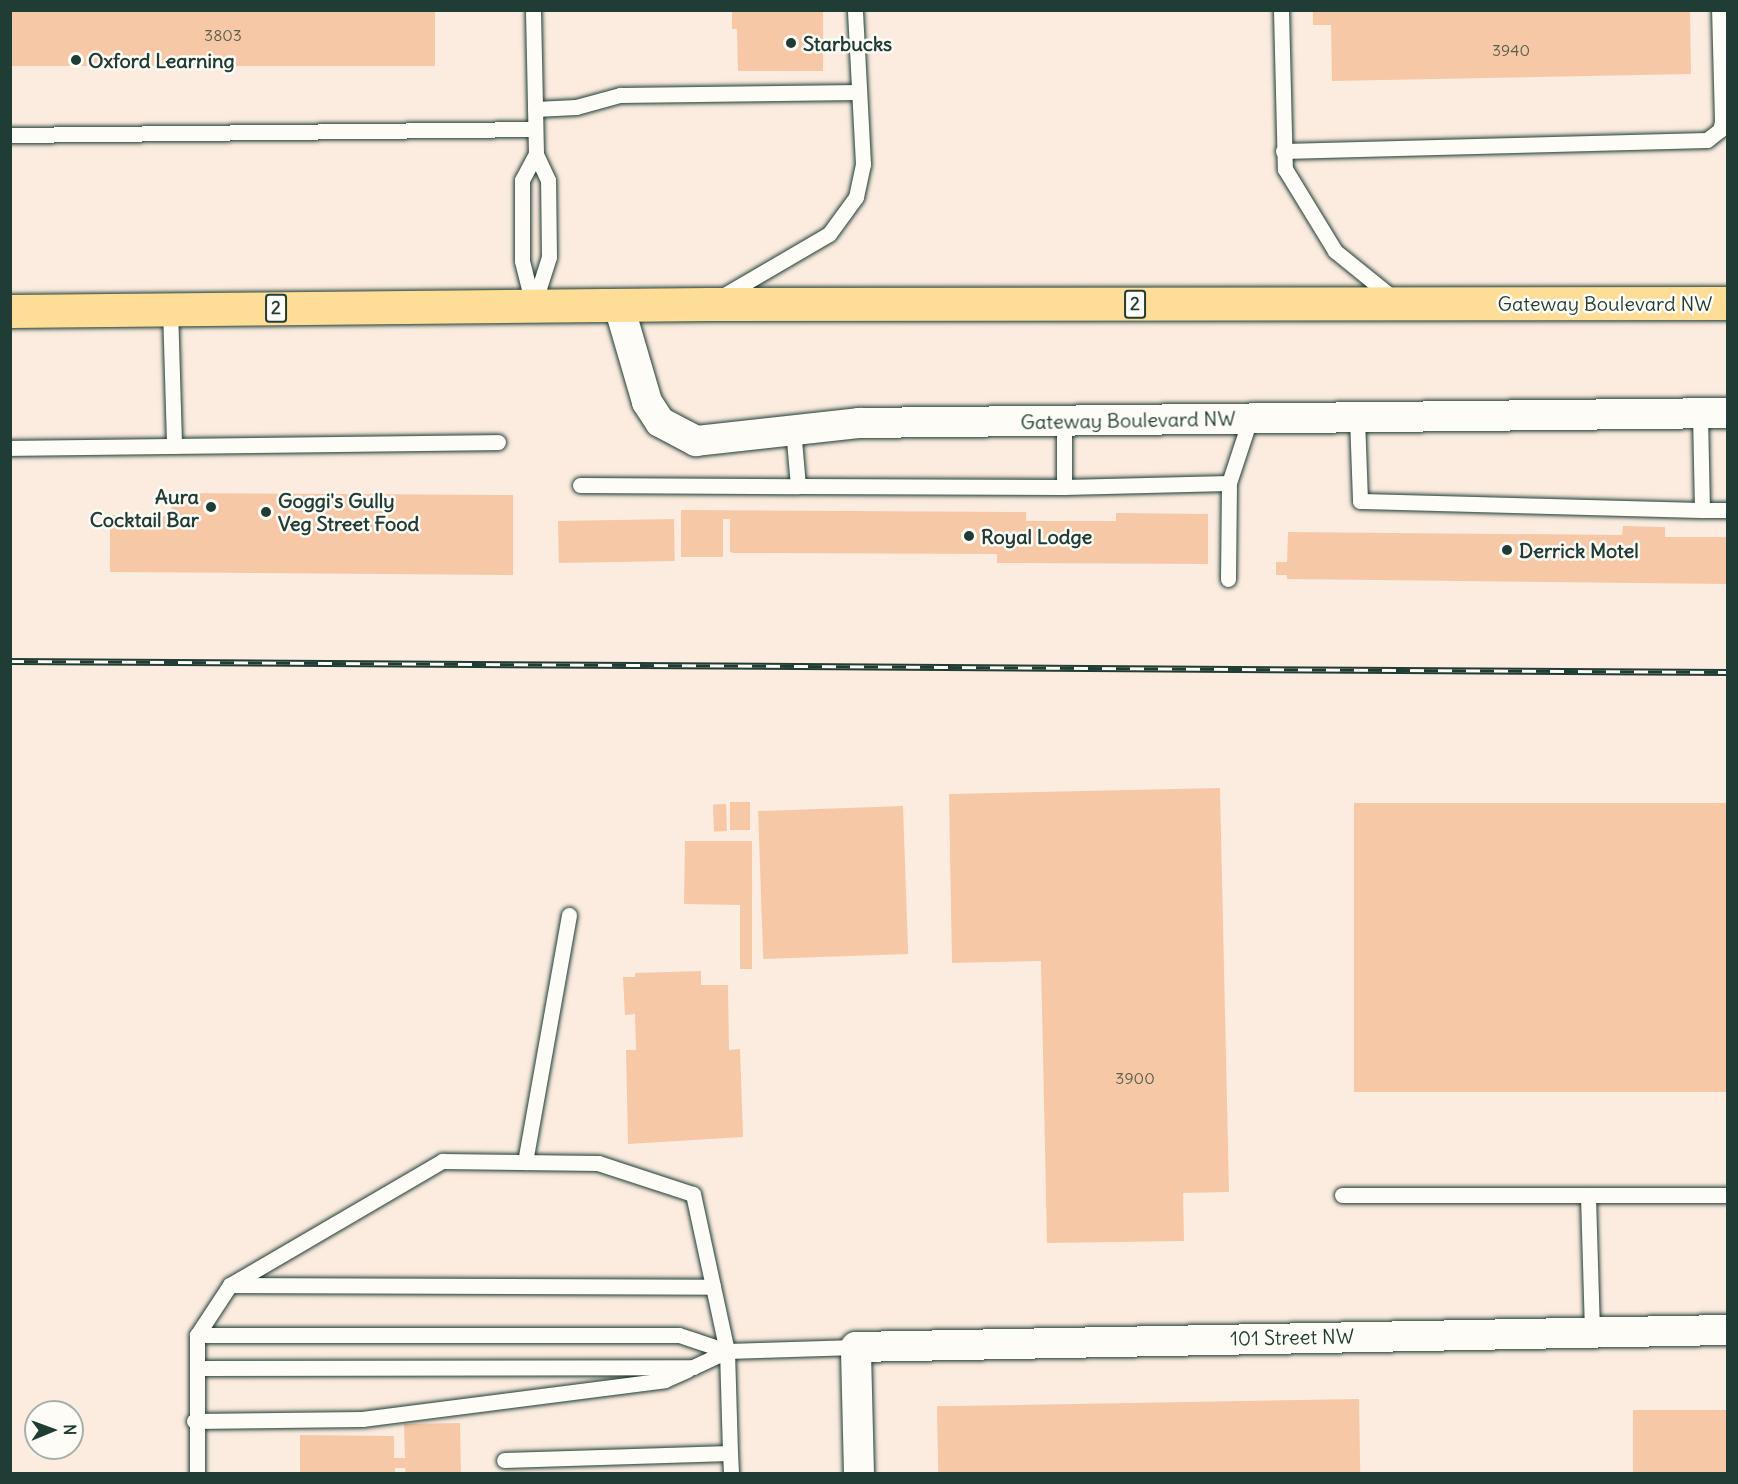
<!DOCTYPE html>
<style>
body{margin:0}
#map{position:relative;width:1738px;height:1484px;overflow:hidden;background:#fbecdf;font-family:Delius,sans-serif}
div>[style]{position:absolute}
.building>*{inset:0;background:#f7c8a6;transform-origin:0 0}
.roads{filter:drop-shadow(0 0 2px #1f3d34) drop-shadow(0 0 2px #1f3d34)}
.lane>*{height:15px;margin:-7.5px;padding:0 7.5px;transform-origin:7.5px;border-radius:7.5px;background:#fdfcf7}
.street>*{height:30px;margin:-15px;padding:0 15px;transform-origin:15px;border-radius:15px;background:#fdfcf7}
.highway>*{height:33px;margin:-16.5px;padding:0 16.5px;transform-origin:16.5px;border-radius:16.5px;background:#fedd96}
.rail>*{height:7px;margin-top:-3.5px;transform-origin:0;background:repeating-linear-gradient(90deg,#fdfcf7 0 14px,#1f3d34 0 28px);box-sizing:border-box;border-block:2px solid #1f3d34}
.dots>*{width:16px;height:16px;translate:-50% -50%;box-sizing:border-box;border:3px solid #fdfcf7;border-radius:50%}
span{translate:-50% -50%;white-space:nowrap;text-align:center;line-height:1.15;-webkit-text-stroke:5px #fdfcf7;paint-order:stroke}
.number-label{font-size:16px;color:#556050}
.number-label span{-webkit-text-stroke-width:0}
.shield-label span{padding:2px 4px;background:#fdfcf7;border:2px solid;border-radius:4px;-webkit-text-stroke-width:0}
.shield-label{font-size:18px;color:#1f3d34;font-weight:700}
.poi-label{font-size:20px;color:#1f3d34;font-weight:700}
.left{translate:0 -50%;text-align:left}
.right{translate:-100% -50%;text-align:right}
.street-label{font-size:20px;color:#1f3d34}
.frame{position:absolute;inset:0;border:12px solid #1f3d34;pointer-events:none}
.north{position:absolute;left:24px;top:1400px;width:60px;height:60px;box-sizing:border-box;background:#fdfcf7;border:2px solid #a4b0a9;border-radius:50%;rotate:89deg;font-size:16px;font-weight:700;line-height:24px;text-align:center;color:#1f3d34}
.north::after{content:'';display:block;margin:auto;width:21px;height:27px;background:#1f3d34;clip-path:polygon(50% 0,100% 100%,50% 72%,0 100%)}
</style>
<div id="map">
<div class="building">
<i style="left:10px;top:10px;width:425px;height:56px"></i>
<i style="clip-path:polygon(732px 10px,823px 10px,823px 71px,738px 71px,737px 29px,732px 29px)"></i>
<i style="clip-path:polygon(1313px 10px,1690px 10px,1691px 74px,1332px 81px,1331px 25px,1313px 25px)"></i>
<i style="clip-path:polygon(172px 493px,513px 495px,513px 575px,110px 572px,110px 515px,171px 516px)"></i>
<i style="clip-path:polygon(681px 510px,1026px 512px,1026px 521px,1116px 521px,1116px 513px,1208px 514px,1208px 564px,997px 563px,997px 554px,734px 553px,730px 552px,730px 519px,723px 519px,723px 557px,681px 557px)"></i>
<i style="left:674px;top:519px;width:42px;height:116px;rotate:89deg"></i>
<i style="clip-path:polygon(1623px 526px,1665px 527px,1665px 537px,1728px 537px,1728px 584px,1287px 579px,1287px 575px,1276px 575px,1276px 562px,1287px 562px,1288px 532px,1622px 535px)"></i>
<i style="clip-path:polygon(1220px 788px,1229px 1192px,1183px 1193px,1184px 1241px,1047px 1243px,1041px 961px,952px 963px,949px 794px)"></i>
<i style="left:730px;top:802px;width:20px;height:28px"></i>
<i style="left:1354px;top:803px;width:374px;height:289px"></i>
<i style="left:726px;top:804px;width:27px;height:13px;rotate:88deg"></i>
<i style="left:903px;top:806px;width:148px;height:145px;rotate:88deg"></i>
<i style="clip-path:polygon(685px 841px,752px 841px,752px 969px,740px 969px,740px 905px,684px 904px)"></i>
<i style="clip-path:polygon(701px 971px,701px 985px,728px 985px,729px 1050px,740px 1049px,743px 1137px,628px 1144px,626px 1050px,636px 1050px,635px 1014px,625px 1015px,623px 977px,635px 977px,635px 973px)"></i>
<i style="left:1359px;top:1399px;width:75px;height:422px;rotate:89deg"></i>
<i style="left:1728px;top:1410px;width:64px;height:95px;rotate:90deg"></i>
<i style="clip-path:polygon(460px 1423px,461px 1474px,406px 1474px,405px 1468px,395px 1468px,395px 1474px,300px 1474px,300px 1435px,394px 1436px,394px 1458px,405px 1458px,404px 1424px)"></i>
</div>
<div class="roads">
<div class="lane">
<i style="left:1281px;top:10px;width:159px;rotate:88.6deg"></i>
<i style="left:1285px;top:169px;width:96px;rotate:58.6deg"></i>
<i style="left:1335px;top:251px;width:75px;rotate:39deg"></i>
<i style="left:535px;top:109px;width:41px;rotate:-2.8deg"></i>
<i style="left:576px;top:107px;width:46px;rotate:-15.3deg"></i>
<i style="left:620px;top:95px;width:238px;rotate:-0.7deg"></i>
<i style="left:10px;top:135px;width:525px;rotate:-0.65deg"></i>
<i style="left:1283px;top:151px;width:424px;rotate:-1.5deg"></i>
<i style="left:1707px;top:140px;width:16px;rotate:-38deg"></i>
<i style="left:1720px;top:130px;width:9px;rotate:-77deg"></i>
<i style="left:1722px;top:121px;width:111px;rotate:-91.5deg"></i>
<i style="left:721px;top:297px;width:125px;rotate:-30.3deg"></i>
<i style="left:829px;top:234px;width:46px;rotate:-53.9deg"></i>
<i style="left:856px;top:197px;width:34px;rotate:-78deg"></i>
<i style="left:863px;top:164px;width:154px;rotate:-93deg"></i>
<i style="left:533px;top:305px;width:45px;rotate:-104deg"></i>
<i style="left:522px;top:261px;width:81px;rotate:-90deg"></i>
<i style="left:522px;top:180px;width:30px;rotate:-62deg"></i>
<i style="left:533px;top:307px;width:52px;rotate:-72.3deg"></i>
<i style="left:549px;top:257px;width:77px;rotate:-90.7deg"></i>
<i style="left:548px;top:180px;width:29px;rotate:-115deg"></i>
<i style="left:536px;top:154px;width:144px;rotate:-91.2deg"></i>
<i style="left:170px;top:308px;width:138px;rotate:88.3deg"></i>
<i style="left:1357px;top:418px;width:83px;rotate:87.9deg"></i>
<i style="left:1360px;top:501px;width:342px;rotate:1.5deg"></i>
<i style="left:1702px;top:510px;width:96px;rotate:-91.2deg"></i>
<i style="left:793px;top:428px;width:58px;rotate:85.1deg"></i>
<i style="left:798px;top:486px;width:266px;rotate:0.2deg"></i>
<i style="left:1064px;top:487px;width:66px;rotate:-90deg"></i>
<i style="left:10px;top:448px;width:488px;rotate:-0.7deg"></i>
<i style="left:580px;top:485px;width:218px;rotate:0.3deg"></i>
<i style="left:1064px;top:487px;width:165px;rotate:-1.4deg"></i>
<i style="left:1229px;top:483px;width:67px;rotate:-71.8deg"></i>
<i style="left:1702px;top:510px;width:26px"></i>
<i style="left:1228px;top:579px;width:96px;rotate:-89.4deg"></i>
<i style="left:525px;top:1162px;width:251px;rotate:-79.9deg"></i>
<i style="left:1342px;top:1195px;width:246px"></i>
<i style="left:230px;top:1285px;width:483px;rotate:0.2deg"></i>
<i style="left:1592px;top:1331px;width:136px;rotate:-91.7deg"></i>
<i style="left:1588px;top:1195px;width:140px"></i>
<i style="left:197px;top:1335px;width:60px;rotate:-56.6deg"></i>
<i style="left:230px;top:1285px;width:246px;rotate:-30.3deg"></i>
<i style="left:442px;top:1161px;width:156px;rotate:0.7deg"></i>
<i style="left:598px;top:1163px;width:100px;rotate:18.1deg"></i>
<i style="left:693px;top:1194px;width:161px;rotate:77.8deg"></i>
<i style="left:198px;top:1368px;width:495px;rotate:-0.1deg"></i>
<i style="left:693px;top:1367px;width:38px;rotate:-25deg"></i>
<i style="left:727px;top:1351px;width:102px;rotate:88.3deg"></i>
<i style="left:730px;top:1453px;width:226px;rotate:178.2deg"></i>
<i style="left:194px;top:1421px;width:168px;rotate:-0.7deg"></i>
<i style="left:362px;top:1419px;width:305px;rotate:-7.3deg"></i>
<i style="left:665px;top:1380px;width:24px;rotate:-24deg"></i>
<i style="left:730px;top:1453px;width:21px;rotate:87deg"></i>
<i style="left:197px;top:1474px;width:139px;rotate:-90deg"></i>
<i style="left:197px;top:1335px;width:482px"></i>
<i style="left:679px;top:1335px;width:51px;rotate:18.4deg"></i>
<i style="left:727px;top:1351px;width:129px;rotate:-1.8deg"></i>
</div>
<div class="street">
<i style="left:619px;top:306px;width:100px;rotate:73.7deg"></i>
<i style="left:647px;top:402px;width:24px;rotate:57deg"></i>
<i style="left:660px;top:422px;width:41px;rotate:27.8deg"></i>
<i style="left:696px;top:441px;width:164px;rotate:-6.3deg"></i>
<i style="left:859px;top:423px;width:869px;rotate:-0.66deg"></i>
<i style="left:859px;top:1474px;width:127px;rotate:-91.4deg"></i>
<i style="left:856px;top:1347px;width:872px;rotate:-1.12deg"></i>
</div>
<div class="highway">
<i style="left:10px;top:311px;width:699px;rotate:-0.57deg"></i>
<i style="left:709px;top:304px;width:1019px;rotate:-0.06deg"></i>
</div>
</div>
<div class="rail">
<i style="left:10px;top:661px;width:1718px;rotate:0.37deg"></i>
</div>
<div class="dots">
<i style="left:791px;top:43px;background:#1f3d34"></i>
<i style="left:76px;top:60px;background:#1f3d34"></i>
<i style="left:211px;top:507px;background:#1f3d34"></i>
<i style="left:266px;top:512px;background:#1f3d34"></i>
<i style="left:969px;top:536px;background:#1f3d34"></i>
<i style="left:1507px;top:550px;background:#1f3d34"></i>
</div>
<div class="number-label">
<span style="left:223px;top:35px">3803</span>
<span style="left:1511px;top:50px">3940</span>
<span style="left:1135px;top:1078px">3900</span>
</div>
<div class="shield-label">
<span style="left:1135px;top:304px">2</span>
<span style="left:276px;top:308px">2</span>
</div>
<div class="poi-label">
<span class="left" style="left:803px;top:43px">Starbucks</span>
<span class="left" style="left:88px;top:60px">Oxford Learning</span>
<span class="right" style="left:199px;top:508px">Aura<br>Cocktail Bar</span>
<span class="left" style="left:278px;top:512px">Goggi's Gully<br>Veg Street Food</span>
<span class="left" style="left:981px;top:536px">Royal Lodge</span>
<span class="left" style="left:1519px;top:550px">Derrick Motel</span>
</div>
<div class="street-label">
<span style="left:1605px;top:303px">Gateway Boulevard NW</span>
<span style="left:1128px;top:420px;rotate:-1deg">Gateway Boulevard NW</span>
<span style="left:1292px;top:1337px;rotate:-1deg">101 Street NW</span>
</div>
<div class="frame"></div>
<div class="north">N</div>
</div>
